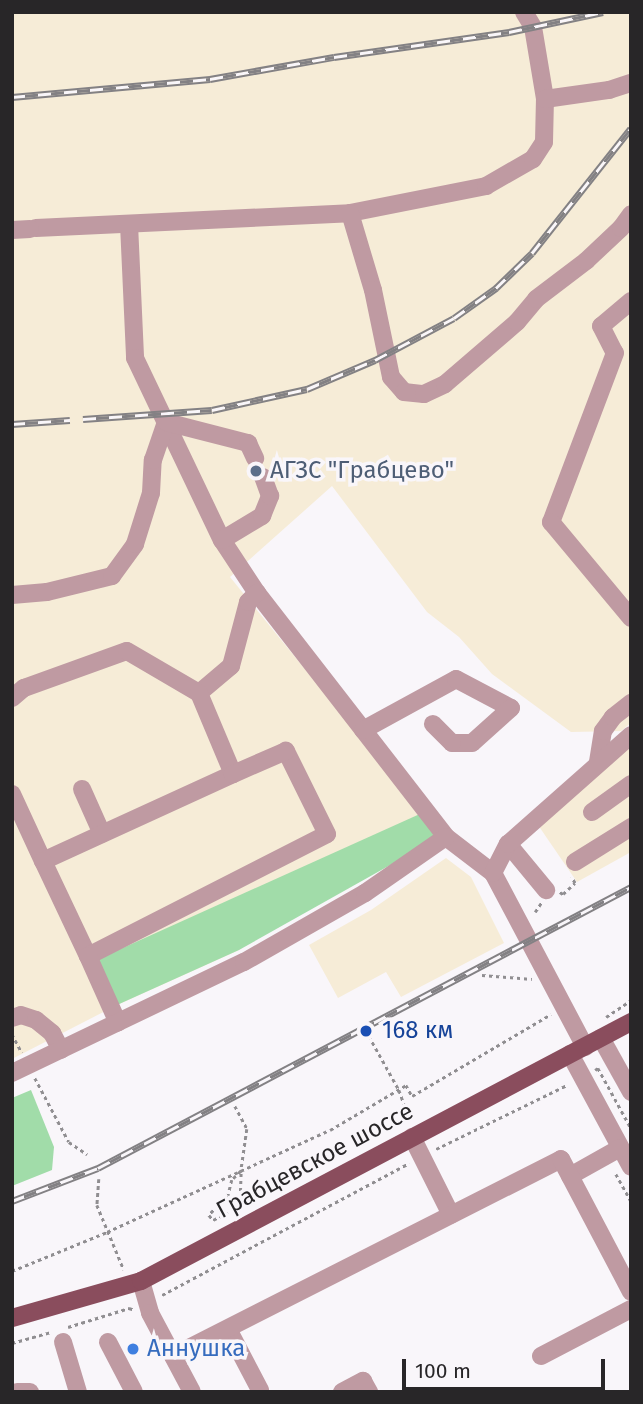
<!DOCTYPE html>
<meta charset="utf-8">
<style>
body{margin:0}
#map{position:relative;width:643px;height:1404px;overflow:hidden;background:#f9f6fa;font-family:"Fira Sans",sans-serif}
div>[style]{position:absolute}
.industrial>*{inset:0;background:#f6ecd7}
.green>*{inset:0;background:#a1dca9}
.path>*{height:2.5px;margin-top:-1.25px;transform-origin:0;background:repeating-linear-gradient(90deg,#908e91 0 3.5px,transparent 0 7px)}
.minor>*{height:18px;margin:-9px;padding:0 9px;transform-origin:9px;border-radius:9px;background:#bf9aa2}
.major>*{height:18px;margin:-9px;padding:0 9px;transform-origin:9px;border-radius:9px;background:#8a4d5d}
.rail>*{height:7px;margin-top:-3.5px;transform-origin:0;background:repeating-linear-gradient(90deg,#f9f6fa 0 13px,#838184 0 26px);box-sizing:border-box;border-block:2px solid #838184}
.dots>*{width:19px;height:19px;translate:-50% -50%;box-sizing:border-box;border:4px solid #f9f6fa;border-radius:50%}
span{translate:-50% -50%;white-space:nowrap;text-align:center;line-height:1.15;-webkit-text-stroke:7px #f9f6fa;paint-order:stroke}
.service-label{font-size:24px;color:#4e5e75}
.left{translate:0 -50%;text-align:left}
.transit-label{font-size:24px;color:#164399}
.street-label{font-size:24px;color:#282628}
.shop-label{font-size:24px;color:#366cbe}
.frame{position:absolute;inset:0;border:14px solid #282628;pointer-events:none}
.scale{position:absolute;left:402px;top:1359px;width:203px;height:32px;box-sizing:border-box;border:4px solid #282628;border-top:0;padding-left:9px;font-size:21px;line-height:24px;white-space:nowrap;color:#282628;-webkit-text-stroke:5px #f9f6fa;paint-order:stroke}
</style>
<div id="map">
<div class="industrial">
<i style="clip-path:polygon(12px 12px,631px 12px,631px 723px,621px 731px,571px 732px,492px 674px,459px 637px,427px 612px,332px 486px,230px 577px,422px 813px,239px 950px,117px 1005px,12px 1059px)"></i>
<i style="clip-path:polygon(631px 746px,631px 852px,577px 882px,538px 825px)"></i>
<i style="clip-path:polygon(446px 858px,471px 877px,504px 943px,401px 997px,386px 972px,338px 998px,309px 945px,371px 910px)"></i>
</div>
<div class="green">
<i style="clip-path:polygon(422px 813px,435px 837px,401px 859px,239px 950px,117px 1005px,96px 960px)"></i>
<i style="clip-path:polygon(31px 1090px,54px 1147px,52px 1170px,12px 1186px,12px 1098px)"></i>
</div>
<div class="path">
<i style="left:560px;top:892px;width:4px;rotate:34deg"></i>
<i style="left:563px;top:894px;width:16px;rotate:-43deg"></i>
<i style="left:575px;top:883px;width:7px;rotate:-124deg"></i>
<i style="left:535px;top:912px;width:11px;rotate:-56deg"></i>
<i style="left:482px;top:975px;width:50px;rotate:4.6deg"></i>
<i style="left:606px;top:1017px;width:30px;rotate:-34deg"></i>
<i style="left:12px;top:1034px;width:21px;rotate:62deg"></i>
<i style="left:369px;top:1036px;width:62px;rotate:60.9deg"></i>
<i style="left:399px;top:1090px;width:32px;rotate:70deg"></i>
<i style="left:595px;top:1070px;width:4px;rotate:-34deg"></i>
<i style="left:598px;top:1068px;width:68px;rotate:61.2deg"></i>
<i style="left:35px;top:1078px;width:72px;rotate:62deg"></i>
<i style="left:69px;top:1142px;width:22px;rotate:34deg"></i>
<i style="left:235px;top:1106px;width:26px;rotate:62deg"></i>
<i style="left:247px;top:1129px;width:42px;rotate:98.1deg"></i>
<i style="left:241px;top:1171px;width:13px;rotate:135deg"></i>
<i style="left:232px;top:1180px;width:16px;rotate:104deg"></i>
<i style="left:228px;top:1196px;width:27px;rotate:135deg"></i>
<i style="left:209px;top:1215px;width:6px;rotate:51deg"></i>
<i style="left:213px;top:1220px;width:13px;rotate:-27deg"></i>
<i style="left:225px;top:1214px;width:22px;rotate:-47deg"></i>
<i style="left:240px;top:1198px;width:27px;rotate:-88deg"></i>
<i style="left:436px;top:1149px;width:146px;rotate:-26deg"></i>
<i style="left:616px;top:1174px;width:31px;rotate:61deg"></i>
<i style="left:99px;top:1179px;width:26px;rotate:94deg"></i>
<i style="left:97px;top:1205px;width:70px;rotate:67.4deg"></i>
<i style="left:12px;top:1271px;width:103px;rotate:-22.3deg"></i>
<i style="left:107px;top:1232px;width:245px;rotate:-24.6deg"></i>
<i style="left:330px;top:1130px;width:88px;rotate:-30.6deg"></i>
<i style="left:406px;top:1085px;width:13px;rotate:61deg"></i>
<i style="left:412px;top:1096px;width:161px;rotate:-30.5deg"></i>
<i style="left:162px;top:1295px;width:280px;rotate:-28.1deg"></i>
<i style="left:68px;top:1327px;width:64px;rotate:-17.3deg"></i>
<i style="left:129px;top:1308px;width:6px;rotate:18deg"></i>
<i style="left:12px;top:1343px;width:41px;rotate:-15.8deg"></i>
</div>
<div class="minor">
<i style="left:524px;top:12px;width:17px;rotate:59deg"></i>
<i style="left:533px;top:27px;width:73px;rotate:80.5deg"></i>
<i style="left:350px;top:213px;width:139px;rotate:-11.2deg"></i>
<i style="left:486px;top:186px;width:54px;rotate:-29.9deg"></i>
<i style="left:533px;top:159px;width:20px;rotate:-57deg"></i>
<i style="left:544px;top:142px;width:43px;rotate:-88.7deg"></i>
<i style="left:545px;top:99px;width:65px;rotate:-8deg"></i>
<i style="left:609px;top:90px;width:23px;rotate:-18deg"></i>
<i style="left:129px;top:224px;width:134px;rotate:87.4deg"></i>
<i style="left:135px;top:358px;width:202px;rotate:64.5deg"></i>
<i style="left:222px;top:540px;width:64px;rotate:56.6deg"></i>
<i style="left:257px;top:593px;width:309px;rotate:52.2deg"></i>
<i style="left:446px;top:837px;width:59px;rotate:37.5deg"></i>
<i style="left:493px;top:873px;width:197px;rotate:62.1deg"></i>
<i style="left:36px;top:228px;width:314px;rotate:-2.7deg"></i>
<i style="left:350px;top:213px;width:80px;rotate:73.4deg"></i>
<i style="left:373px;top:290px;width:89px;rotate:78.3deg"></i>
<i style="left:391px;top:377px;width:20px;rotate:49deg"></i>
<i style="left:404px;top:392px;width:20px;rotate:6deg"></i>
<i style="left:424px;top:394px;width:23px;rotate:-25deg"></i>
<i style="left:445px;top:384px;width:95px;rotate:-40.7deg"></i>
<i style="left:517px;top:322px;width:30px;rotate:-50deg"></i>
<i style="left:536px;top:299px;width:63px;rotate:-37.2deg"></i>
<i style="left:586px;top:261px;width:48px;rotate:-43.3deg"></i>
<i style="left:621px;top:228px;width:17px;rotate:-54deg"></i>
<i style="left:12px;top:230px;width:18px;rotate:-3deg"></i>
<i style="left:631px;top:301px;width:39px;rotate:140deg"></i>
<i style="left:601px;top:326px;width:30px;rotate:63deg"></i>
<i style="left:615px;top:353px;width:181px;rotate:110.7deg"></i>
<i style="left:551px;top:522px;width:125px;rotate:50.2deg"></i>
<i style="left:222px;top:540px;width:47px;rotate:-31deg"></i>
<i style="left:262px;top:516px;width:22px;rotate:-68deg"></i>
<i style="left:270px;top:496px;width:20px;rotate:-110deg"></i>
<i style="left:12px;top:595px;width:35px;rotate:-5deg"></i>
<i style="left:47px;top:592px;width:67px;rotate:-13.8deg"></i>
<i style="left:112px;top:576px;width:39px;rotate:-54deg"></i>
<i style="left:135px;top:544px;width:53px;rotate:-72.6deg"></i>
<i style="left:151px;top:493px;width:33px;rotate:-87deg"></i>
<i style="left:153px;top:460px;width:40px;rotate:-71.1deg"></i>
<i style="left:166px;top:422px;width:85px;rotate:14.4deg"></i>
<i style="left:248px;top:443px;width:17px;rotate:65deg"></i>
<i style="left:12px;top:698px;width:16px;rotate:-40deg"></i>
<i style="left:24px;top:688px;width:109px;rotate:-19.8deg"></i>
<i style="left:127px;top:651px;width:83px;rotate:30.3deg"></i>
<i style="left:199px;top:693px;width:42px;rotate:-40.2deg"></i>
<i style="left:231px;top:666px;width:66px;rotate:-75.1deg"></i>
<i style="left:248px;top:602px;width:13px;rotate:-45deg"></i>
<i style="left:363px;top:730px;width:106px;rotate:-28.7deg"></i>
<i style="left:456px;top:679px;width:62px;rotate:27.8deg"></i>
<i style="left:511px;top:708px;width:52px;rotate:138.1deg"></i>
<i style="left:472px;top:743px;width:20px;rotate:180deg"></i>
<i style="left:452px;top:743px;width:27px;rotate:-135deg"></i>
<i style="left:598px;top:762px;width:31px;rotate:-81deg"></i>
<i style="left:603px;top:731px;width:17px;rotate:-54deg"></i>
<i style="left:613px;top:717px;width:23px;rotate:-38deg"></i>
<i style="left:82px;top:789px;width:49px;rotate:66deg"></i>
<i style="left:12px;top:794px;width:74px;rotate:65.2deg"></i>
<i style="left:43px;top:861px;width:209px;rotate:-24.6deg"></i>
<i style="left:233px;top:774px;width:88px;rotate:-112.8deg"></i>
<i style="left:592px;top:812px;width:48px;rotate:-35.7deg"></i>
<i style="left:508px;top:844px;width:60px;rotate:50.4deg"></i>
<i style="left:43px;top:861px;width:105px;rotate:64.7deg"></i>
<i style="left:88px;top:956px;width:268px;rotate:-27deg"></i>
<i style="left:327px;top:834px;width:93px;rotate:-116.3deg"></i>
<i style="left:286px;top:751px;width:58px;rotate:156.5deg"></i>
<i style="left:575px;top:862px;width:66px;rotate:-32deg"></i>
<i style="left:493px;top:873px;width:33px;rotate:-63deg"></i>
<i style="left:508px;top:844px;width:164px;rotate:-41.5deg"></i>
<i style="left:88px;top:956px;width:73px;rotate:65.9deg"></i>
<i style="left:12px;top:1018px;width:9px;rotate:-18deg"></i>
<i style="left:21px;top:1015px;width:16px;rotate:18deg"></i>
<i style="left:36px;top:1020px;width:21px;rotate:39deg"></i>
<i style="left:52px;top:1033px;width:19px;rotate:62deg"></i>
<i style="left:601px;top:1038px;width:62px;rotate:60.9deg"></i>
<i style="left:570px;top:1054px;width:128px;rotate:61.6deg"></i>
<i style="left:12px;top:1073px;width:257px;rotate:-25.6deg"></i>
<i style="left:244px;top:962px;width:139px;rotate:-29.7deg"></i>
<i style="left:365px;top:893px;width:98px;rotate:-34.7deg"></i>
<i style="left:412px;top:1137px;width:87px;rotate:63.4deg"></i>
<i style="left:570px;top:1176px;width:57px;rotate:-29.2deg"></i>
<i style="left:141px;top:1281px;width:33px;rotate:74deg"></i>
<i style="left:150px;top:1313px;width:89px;rotate:62deg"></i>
<i style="left:228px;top:1329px;width:69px;rotate:62.3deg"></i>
<i style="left:63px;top:1342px;width:52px;rotate:73.3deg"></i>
<i style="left:108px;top:1342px;width:56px;rotate:62.5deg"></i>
<i style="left:173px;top:1356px;width:435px;rotate:-26.9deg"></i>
<i style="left:561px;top:1159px;width:150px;rotate:62.2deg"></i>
<i style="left:541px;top:1356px;width:102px;rotate:-27.6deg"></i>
<i style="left:17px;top:1392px;width:13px"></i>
<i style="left:342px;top:1392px;width:24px;rotate:-28deg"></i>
<i style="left:363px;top:1381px;width:13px;rotate:61deg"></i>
</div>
<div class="major">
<i style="left:12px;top:1318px;width:134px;rotate:-16deg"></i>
<i style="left:141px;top:1281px;width:554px;rotate:-27.86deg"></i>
</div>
<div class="rail">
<i style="left:12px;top:97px;width:199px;rotate:-5.2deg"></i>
<i style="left:210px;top:79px;width:126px;rotate:-10.1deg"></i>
<i style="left:334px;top:57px;width:177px;rotate:-8.1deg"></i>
<i style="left:509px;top:32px;width:96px;rotate:-12deg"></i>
<i style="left:83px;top:419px;width:129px;rotate:-4deg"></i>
<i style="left:212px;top:410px;width:97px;rotate:-12.5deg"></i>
<i style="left:307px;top:389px;width:74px;rotate:-23.1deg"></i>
<i style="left:375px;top:360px;width:89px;rotate:-28deg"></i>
<i style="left:454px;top:318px;width:52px;rotate:-35.5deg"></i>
<i style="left:496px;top:288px;width:50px;rotate:-44.2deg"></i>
<i style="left:532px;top:253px;width:159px;rotate:-51.6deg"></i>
<i style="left:12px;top:424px;width:58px;rotate:-3.9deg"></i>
<i style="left:12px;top:1201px;width:92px;rotate:-21deg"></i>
<i style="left:98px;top:1168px;width:603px;rotate:-27.8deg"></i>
</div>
<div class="dots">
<i style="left:256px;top:471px;background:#5c6f8a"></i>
<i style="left:366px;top:1031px;background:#1a4fb4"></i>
<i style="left:133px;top:1349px;background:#3f7fe0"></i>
</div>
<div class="service-label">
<span class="left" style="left:270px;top:471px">АГЗС "Грабцево"</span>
</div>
<div class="transit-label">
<span class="left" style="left:382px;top:1031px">168 км</span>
</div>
<div class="street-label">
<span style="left:315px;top:1161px;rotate:-28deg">Грабцевское шоссе</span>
</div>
<div class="shop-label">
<span class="left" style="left:147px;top:1349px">Аннушка</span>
</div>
<div class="frame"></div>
<div class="scale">100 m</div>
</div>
